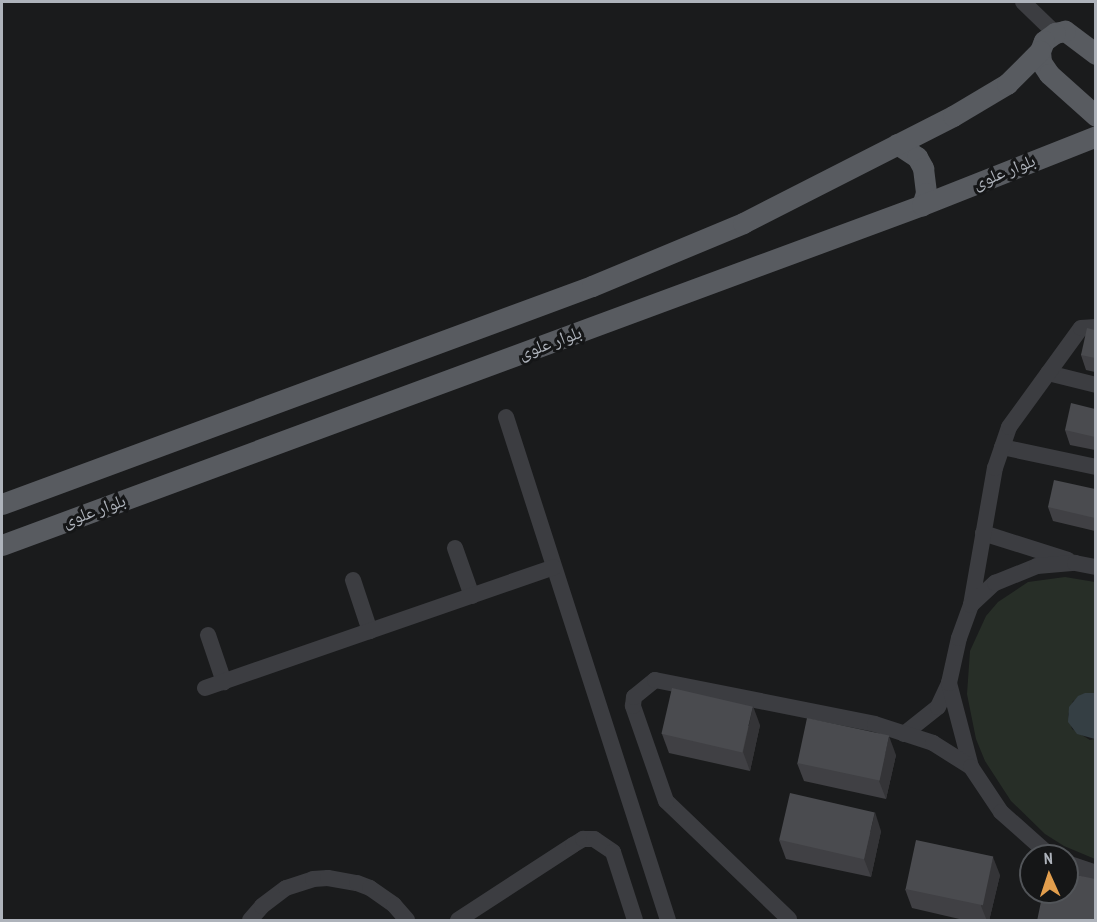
<!DOCTYPE html>
<meta charset="utf-8">
<style>
body{margin:0}
#map{position:relative;width:1097px;height:922px;overflow:hidden;background:#1a1b1c;font-family:"PT Sans Narrow","Noto Naskh Arabic",sans-serif}
div>[style]{position:absolute}
.green>*{inset:0;background:#272e27}
.water>*{inset:0;background:#353f44}
.minor>*{height:16px;margin:-8px;padding:0 8px;transform-origin:8px;border-radius:8px;background:#3c3d41}
.major>*{height:21px;margin:-10.5px;padding:0 10.5px;transform-origin:10.5px;border-radius:10.5px;background:#585b60}
.wall>*{inset:0;background:#404044}
.shaded-wall>*{inset:0;background:#343437}
.building>*{inset:0;background:#4a4b4f;transform-origin:0 0}
span{translate:-50% -50%;white-space:nowrap;text-align:center;line-height:1.15;-webkit-text-stroke:6px #151617;paint-order:stroke}
.street-label{font-size:18px;color:#aeb3bb}
.frame{position:absolute;inset:0;border:3px solid #aeb3bb;pointer-events:none}
.north{position:absolute;left:1019px;top:844px;width:60px;height:60px;box-sizing:border-box;background:#151617;border:2px solid #525559;border-radius:50%;rotate:357deg;font-size:16px;font-weight:700;line-height:24px;text-align:center;color:#aeb3bb}
.north::after{content:'';display:block;margin:auto;width:21px;height:27px;background:#e29e4d;clip-path:polygon(50% 0,100% 100%,50% 72%,0 100%)}
</style>
<div id="map">
<div class="green">
<i style="clip-path:polygon(1065px 577px,1095px 582px,1095px 693px,1073px 701px,1068px 715px,1072px 729px,1090px 740px,1095px 739px,1095px 859px,1064px 846px,1045px 834px,1011px 801px,985px 761px,976px 739px,967px 694px,970px 651px,986px 616px,998px 602px,1028px 582px)"></i>
</div>
<div class="water">
<i style="clip-path:polygon(1085px 693px,1095px 693px,1095px 739px,1077px 734px,1068px 722px,1069px 707px,1078px 696px)"></i>
</div>
<div class="minor">
<i style="left:1023px;top:2px;width:45px;rotate:44.1deg"></i>
<i style="left:1048px;top:373px;width:49px;rotate:14deg"></i>
<i style="left:506px;top:417px;width:528px;rotate:72.15deg"></i>
<i style="left:1002px;top:447px;width:96px;rotate:12deg"></i>
<i style="left:983px;top:533px;width:89px;rotate:17.6deg"></i>
<i style="left:455px;top:548px;width:51px;rotate:70.5deg"></i>
<i style="left:353px;top:580px;width:54px;rotate:71.6deg"></i>
<i style="left:971px;top:605px;width:139px;rotate:-80.1deg"></i>
<i style="left:995px;top:468px;width:43px;rotate:-71.1deg"></i>
<i style="left:1009px;top:427px;width:122px;rotate:-54deg"></i>
<i style="left:1081px;top:328px;width:15px;rotate:-4deg"></i>
<i style="left:208px;top:635px;width:50px;rotate:71.2deg"></i>
<i style="left:205px;top:688px;width:369px;rotate:-19.1deg"></i>
<i style="left:904px;top:734px;width:43px;rotate:-38.5deg"></i>
<i style="left:938px;top:707px;width:26px;rotate:-65deg"></i>
<i style="left:971px;top:767px;width:87px;rotate:-104.7deg"></i>
<i style="left:949px;top:683px;width:46px;rotate:-77.5deg"></i>
<i style="left:959px;top:638px;width:35px;rotate:-70deg"></i>
<i style="left:971px;top:605px;width:33px;rotate:-43deg"></i>
<i style="left:995px;top:583px;width:45px;rotate:-22deg"></i>
<i style="left:1037px;top:566px;width:38px;rotate:-5deg"></i>
<i style="left:1075px;top:563px;width:21px;rotate:11deg"></i>
<i style="left:1067px;top:863px;width:31px;rotate:19deg"></i>
<i style="left:789px;top:919px;width:170px;rotate:-136.2deg"></i>
<i style="left:666px;top:801px;width:101px;rotate:-109.2deg"></i>
<i style="left:633px;top:706px;width:9px;rotate:-84deg"></i>
<i style="left:634px;top:697px;width:27px;rotate:-39deg"></i>
<i style="left:655px;top:680px;width:224px;rotate:11.3deg"></i>
<i style="left:875px;top:724px;width:61px;rotate:18.1deg"></i>
<i style="left:933px;top:743px;width:45px;rotate:32.3deg"></i>
<i style="left:971px;top:767px;width:54px;rotate:56.3deg"></i>
<i style="left:1001px;top:812px;width:59px;rotate:41.6deg"></i>
<i style="left:1045px;top:851px;width:11px;rotate:27deg"></i>
<i style="left:250px;top:920px;width:18px;rotate:-49deg"></i>
<i style="left:262px;top:906px;width:30px;rotate:-37deg"></i>
<i style="left:286px;top:888px;width:28px;rotate:-18deg"></i>
<i style="left:313px;top:879px;width:15px;rotate:-4deg"></i>
<i style="left:328px;top:878px;width:29px;rotate:10deg"></i>
<i style="left:357px;top:883px;width:14px;rotate:21deg"></i>
<i style="left:370px;top:888px;width:29px;rotate:35deg"></i>
<i style="left:394px;top:905px;width:20px;rotate:49deg"></i>
<i style="left:458px;top:920px;width:137px;rotate:-33.1deg"></i>
<i style="left:573px;top:845px;width:12px;rotate:-31deg"></i>
<i style="left:583px;top:839px;width:11px"></i>
<i style="left:594px;top:839px;width:23px;rotate:34deg"></i>
<i style="left:613px;top:852px;width:71px;rotate:72.1deg"></i>
</div>
<div class="major">
<i style="left:1096px;top:54px;width:39px;rotate:-143deg"></i>
<i style="left:1065px;top:31px;width:10px;rotate:169deg"></i>
<i style="left:1055px;top:33px;width:14px;rotate:144deg"></i>
<i style="left:1044px;top:41px;width:11px;rotate:112deg"></i>
<i style="left:1040px;top:51px;width:11px;rotate:85deg"></i>
<i style="left:1041px;top:62px;width:14px;rotate:56deg"></i>
<i style="left:1049px;top:74px;width:63px;rotate:41.8deg"></i>
<i style="left:897px;top:144px;width:24px;rotate:33deg"></i>
<i style="left:917px;top:157px;width:13px;rotate:61deg"></i>
<i style="left:923px;top:168px;width:25px;rotate:83deg"></i>
<i style="left:926px;top:193px;width:13px;rotate:108deg"></i>
<i style="left:2px;top:504px;width:629px;rotate:-20.28deg"></i>
<i style="left:592px;top:286px;width:164px;rotate:-22.6deg"></i>
<i style="left:743px;top:223px;width:236px;rotate:-27deg"></i>
<i style="left:953px;top:116px;width:63px;rotate:-30.7deg"></i>
<i style="left:1007px;top:84px;width:47px;rotate:-45deg"></i>
<i style="left:2px;top:545px;width:981px;rotate:-20.28deg"></i>
<i style="left:922px;top:205px;width:187px;rotate:-21.6deg"></i>
</div>
<div class="wall">
<i style="clip-path:polygon(1095px 330px,1095px 372px,1086px 370px,1081px 355px)"></i>
<i style="clip-path:polygon(1095px 409px,1095px 450px,1070px 445px,1065px 430px)"></i>
<i style="clip-path:polygon(1095px 489px,1095px 531px,1053px 521px,1048px 507px)"></i>
<i style="clip-path:polygon(760px 725px,750px 771px,669px 753px,662px 734px)"></i>
<i style="clip-path:polygon(896px 755px,886px 799px,804px 781px,797px 763px)"></i>
<i style="clip-path:polygon(881px 831px,871px 877px,786px 859px,779px 840px)"></i>
<i style="clip-path:polygon(1000px 875px,989px 921px,968px 921px,912px 908px,905px 889px)"></i>
</div>
<div class="shaded-wall">
<i style="clip-path:polygon(753px 706px,760px 725px,750px 771px,743px 752px)"></i>
<i style="clip-path:polygon(889px 736px,896px 755px,886px 799px,879px 781px)"></i>
<i style="clip-path:polygon(875px 812px,881px 831px,871px 877px,864px 859px)"></i>
<i style="clip-path:polygon(993px 857px,1000px 875px,989px 921px,987px 921px,981px 906px)"></i>
</div>
<div class="building">
<i style="clip-path:polygon(1087px 328px,1095px 330px,1095px 358px,1081px 355px)"></i>
<i style="clip-path:polygon(1071px 403px,1095px 409px,1095px 437px,1065px 430px)"></i>
<i style="clip-path:polygon(1054px 480px,1095px 489px,1095px 518px,1048px 507px)"></i>
<i style="left:672px;top:688px;width:83px;height:47px;rotate:13deg"></i>
<i style="left:807px;top:718px;width:84px;height:46px;rotate:12deg"></i>
<i style="left:790px;top:793px;width:87px;height:48px;rotate:13deg"></i>
<i style="left:916px;top:840px;width:79px;height:50px;rotate:12deg"></i>
<i style="clip-path:polygon(1067px 873px,1095px 879px,1095px 921px,1037px 921px,1043px 892px,1067px 892px)"></i>
</div>
<div class="street-label">
<span style="left:1004px;top:172px;rotate:-22deg">بلوار علوی</span>
<span style="left:550px;top:343px;rotate:-20deg">بلوار علوی</span>
<span style="left:94px;top:511px;rotate:-20deg">بلوار علوی</span>
</div>
<div class="frame"></div>
<div class="north">N</div>
</div>
